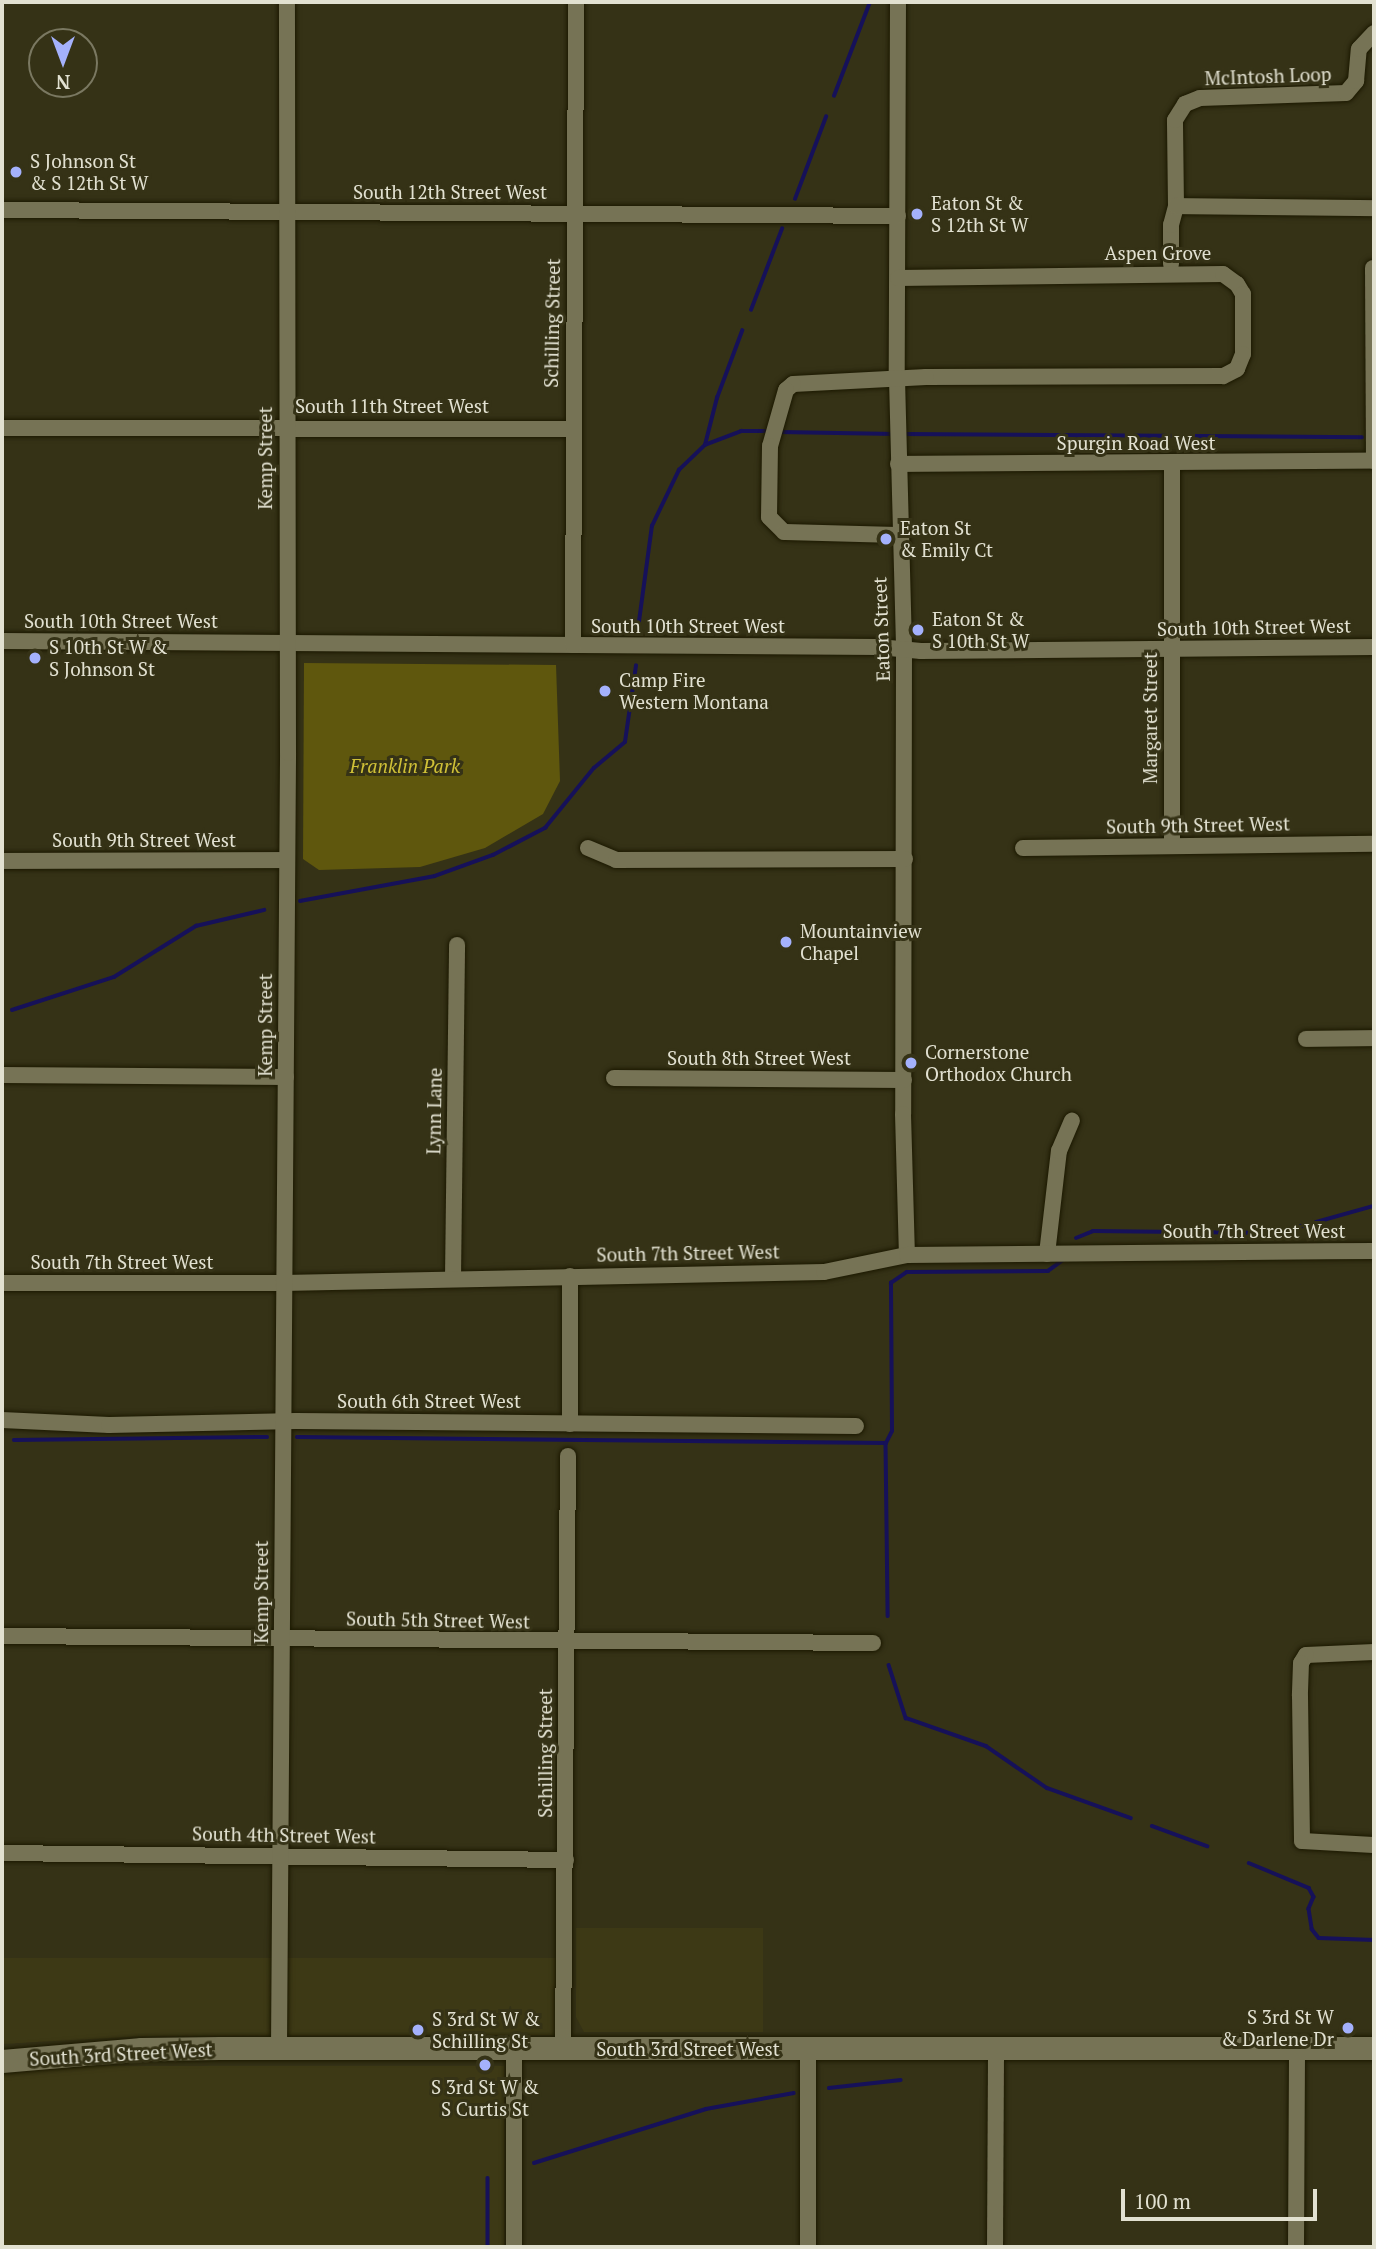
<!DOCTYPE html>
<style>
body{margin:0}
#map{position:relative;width:1376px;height:2249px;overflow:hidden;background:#353216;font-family:"PT Serif",serif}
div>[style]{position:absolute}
.built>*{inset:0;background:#3d3915;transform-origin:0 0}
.green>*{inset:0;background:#5f570d}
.stream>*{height:3.5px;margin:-1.75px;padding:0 1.75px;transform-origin:1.75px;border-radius:1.75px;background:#161159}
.roads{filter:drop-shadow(0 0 2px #1c1900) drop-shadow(0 0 2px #1c1900)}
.street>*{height:16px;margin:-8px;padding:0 8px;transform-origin:8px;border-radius:8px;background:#767355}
.secondary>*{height:23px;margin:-11.5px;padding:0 11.5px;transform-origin:11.5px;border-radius:11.5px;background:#767355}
.dots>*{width:19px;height:19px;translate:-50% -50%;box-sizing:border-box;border:4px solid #353216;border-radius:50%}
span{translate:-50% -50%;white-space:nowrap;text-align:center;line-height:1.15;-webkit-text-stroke:6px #353216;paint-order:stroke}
.street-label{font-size:19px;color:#e2e1d1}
.poi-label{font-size:19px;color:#e2e1d1}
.left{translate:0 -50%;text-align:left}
.right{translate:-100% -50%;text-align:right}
.park-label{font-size:19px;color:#d0c137;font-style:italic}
.frame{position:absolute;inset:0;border:4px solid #e2e1d1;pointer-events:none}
.north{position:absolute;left:28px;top:28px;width:70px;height:70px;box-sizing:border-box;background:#353216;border:2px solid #7a7861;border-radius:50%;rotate:180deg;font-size:19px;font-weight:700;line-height:28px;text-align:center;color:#e2e1d1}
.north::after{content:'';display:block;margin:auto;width:24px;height:32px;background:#a4b1fc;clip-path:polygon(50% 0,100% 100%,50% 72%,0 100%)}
.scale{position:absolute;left:1121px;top:2189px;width:196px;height:32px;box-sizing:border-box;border:4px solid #e2e1d1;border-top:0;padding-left:9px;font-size:21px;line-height:24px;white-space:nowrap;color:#e2e1d1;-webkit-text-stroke:5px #353216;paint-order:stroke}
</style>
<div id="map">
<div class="built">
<i style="clip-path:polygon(576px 1928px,763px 1928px,763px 2032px,584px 2032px,576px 2017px)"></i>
<i style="clip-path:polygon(2px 1958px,559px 1958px,557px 2035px,144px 2036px,2px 2044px)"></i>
<i style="left:2px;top:2066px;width:502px;height:181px"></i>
</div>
<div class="green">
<i style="clip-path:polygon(304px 663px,556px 665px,560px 781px,543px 814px,485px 848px,420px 867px,319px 870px,303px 859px)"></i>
</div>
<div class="stream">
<i style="left:834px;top:96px;width:101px;rotate:-69deg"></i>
<i style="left:795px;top:199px;width:88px;rotate:-69.3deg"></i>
<i style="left:751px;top:310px;width:87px;rotate:-69.1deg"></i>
<i style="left:780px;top:432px;width:115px;rotate:1deg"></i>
<i style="left:902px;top:434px;width:460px;rotate:0.4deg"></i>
<i style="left:705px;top:445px;width:49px;rotate:-75.7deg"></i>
<i style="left:717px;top:398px;width:72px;rotate:-69.5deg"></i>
<i style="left:638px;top:629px;width:104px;rotate:-82.3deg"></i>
<i style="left:652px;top:526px;width:62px;rotate:-64.3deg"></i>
<i style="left:679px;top:470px;width:36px;rotate:-44deg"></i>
<i style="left:705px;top:445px;width:39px;rotate:-21deg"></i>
<i style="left:741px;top:431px;width:28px"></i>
<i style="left:300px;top:901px;width:137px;rotate:-10.5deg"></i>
<i style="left:435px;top:876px;width:62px;rotate:-19.9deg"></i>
<i style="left:493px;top:855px;width:59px;rotate:-27.4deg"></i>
<i style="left:545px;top:828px;width:77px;rotate:-50.8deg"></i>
<i style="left:594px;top:768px;width:40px;rotate:-40deg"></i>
<i style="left:625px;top:742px;width:77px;rotate:-81.8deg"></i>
<i style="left:12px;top:1010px;width:107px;rotate:-17.9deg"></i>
<i style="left:114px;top:977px;width:97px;rotate:-31.9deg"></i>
<i style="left:196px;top:926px;width:70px;rotate:-13.2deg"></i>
<i style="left:1076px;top:1238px;width:18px;rotate:-22deg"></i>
<i style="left:1093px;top:1231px;width:184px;rotate:0.6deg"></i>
<i style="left:1277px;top:1233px;width:101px;rotate:-15.6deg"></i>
<i style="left:297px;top:1437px;width:589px;rotate:0.58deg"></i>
<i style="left:886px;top:1443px;width:13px;rotate:-63deg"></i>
<i style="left:892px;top:1431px;width:148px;rotate:-90.4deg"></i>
<i style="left:891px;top:1283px;width:19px;rotate:-35deg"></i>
<i style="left:907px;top:1272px;width:141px;rotate:-0.4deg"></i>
<i style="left:1048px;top:1271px;width:19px;rotate:-36deg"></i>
<i style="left:14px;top:1440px;width:253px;rotate:-0.7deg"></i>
<i style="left:886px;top:1443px;width:173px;rotate:89.3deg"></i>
<i style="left:889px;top:1665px;width:56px;rotate:72.2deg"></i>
<i style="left:906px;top:1718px;width:85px;rotate:19.3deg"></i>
<i style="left:986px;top:1746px;width:74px;rotate:34.5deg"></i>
<i style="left:1047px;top:1788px;width:89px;rotate:19.7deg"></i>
<i style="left:1152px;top:1826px;width:59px;rotate:20deg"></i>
<i style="left:1249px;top:1863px;width:65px;rotate:22.6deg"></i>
<i style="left:1309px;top:1888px;width:10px;rotate:61deg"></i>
<i style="left:1314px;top:1897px;width:13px;rotate:113deg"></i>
<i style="left:1309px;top:1909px;width:20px;rotate:81deg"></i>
<i style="left:1312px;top:1929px;width:11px;rotate:52deg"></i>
<i style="left:1319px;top:1938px;width:55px;rotate:2.1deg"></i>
<i style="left:829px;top:2088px;width:72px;rotate:-6.3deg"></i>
<i style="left:534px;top:2163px;width:180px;rotate:-17.4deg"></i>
<i style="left:706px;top:2109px;width:89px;rotate:-10.3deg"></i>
<i style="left:488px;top:2178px;width:69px;rotate:90deg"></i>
</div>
<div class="roads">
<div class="street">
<i style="left:898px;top:2px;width:377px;rotate:90.2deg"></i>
<i style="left:897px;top:379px;width:270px;rotate:88.5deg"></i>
<i style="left:904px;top:649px;width:465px;rotate:90.1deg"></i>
<i style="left:903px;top:1114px;width:141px;rotate:88.4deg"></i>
<i style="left:1176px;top:206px;width:86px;rotate:-90.7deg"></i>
<i style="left:1175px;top:120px;width:19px;rotate:-58deg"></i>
<i style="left:1185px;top:104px;width:16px;rotate:-22deg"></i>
<i style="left:1200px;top:98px;width:146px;rotate:-2deg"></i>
<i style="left:1346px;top:93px;width:16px;rotate:-50deg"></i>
<i style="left:1356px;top:81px;width:32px;rotate:-85deg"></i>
<i style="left:1359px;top:49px;width:22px;rotate:-47deg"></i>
<i style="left:2px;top:210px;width:896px;rotate:0.38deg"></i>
<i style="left:1171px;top:264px;width:39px;rotate:-90deg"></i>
<i style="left:1171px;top:225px;width:20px;rotate:-75deg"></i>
<i style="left:1176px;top:206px;width:198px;rotate:0.6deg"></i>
<i style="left:1373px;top:268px;width:193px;rotate:89.7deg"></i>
<i style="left:898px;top:278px;width:325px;rotate:-0.7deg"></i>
<i style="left:1223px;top:274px;width:17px;rotate:36deg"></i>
<i style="left:1237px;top:284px;width:12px;rotate:59deg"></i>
<i style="left:1243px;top:294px;width:60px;rotate:90deg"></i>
<i style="left:1243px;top:354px;width:16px;rotate:112deg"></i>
<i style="left:1237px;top:369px;width:16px;rotate:153deg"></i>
<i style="left:1223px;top:376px;width:297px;rotate:179.8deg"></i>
<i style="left:926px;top:377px;width:133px;rotate:177deg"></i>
<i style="left:793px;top:384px;width:9px;rotate:139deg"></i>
<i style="left:786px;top:390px;width:58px;rotate:105.9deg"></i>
<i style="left:770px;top:446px;width:71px;rotate:90.8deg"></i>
<i style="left:769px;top:517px;width:21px;rotate:45deg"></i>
<i style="left:784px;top:532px;width:114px;rotate:1.5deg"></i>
<i style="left:2px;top:428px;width:570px;rotate:0.1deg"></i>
<i style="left:898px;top:464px;width:476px;rotate:-0.4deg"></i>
<i style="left:2px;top:641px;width:877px;rotate:0.39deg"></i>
<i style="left:879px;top:647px;width:42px;rotate:5.4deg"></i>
<i style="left:921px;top:651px;width:453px;rotate:-0.5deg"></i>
<i style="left:573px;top:645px;width:643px;rotate:-89.73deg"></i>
<i style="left:1172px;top:846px;width:382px;rotate:-90deg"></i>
<i style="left:588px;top:848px;width:30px;rotate:23deg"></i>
<i style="left:616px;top:860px;width:289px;rotate:-0.2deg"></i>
<i style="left:1023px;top:848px;width:351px;rotate:-0.7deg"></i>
<i style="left:2px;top:861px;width:285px;rotate:-0.2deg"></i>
<i style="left:1306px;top:1039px;width:68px;rotate:-0.8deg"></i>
<i style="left:2px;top:1075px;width:284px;rotate:0.4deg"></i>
<i style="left:614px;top:1078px;width:290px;rotate:0.4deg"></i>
<i style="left:1047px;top:1254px;width:104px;rotate:-83.4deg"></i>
<i style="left:1059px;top:1151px;width:33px;rotate:-67deg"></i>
<i style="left:453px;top:1278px;width:333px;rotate:-89.3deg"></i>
<i style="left:2px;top:1283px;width:281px"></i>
<i style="left:283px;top:1283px;width:541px;rotate:-1.16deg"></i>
<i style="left:824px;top:1272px;width:85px;rotate:-11.6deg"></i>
<i style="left:907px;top:1255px;width:467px;rotate:-0.5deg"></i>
<i style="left:2px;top:1420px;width:107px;rotate:2.7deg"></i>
<i style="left:109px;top:1425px;width:187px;rotate:-1.2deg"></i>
<i style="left:296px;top:1421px;width:560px;rotate:0.51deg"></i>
<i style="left:570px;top:1424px;width:148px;rotate:-90deg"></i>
<i style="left:2px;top:1636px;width:871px;rotate:0.46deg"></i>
<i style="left:1374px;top:1652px;width:68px;rotate:177.5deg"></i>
<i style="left:1306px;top:1655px;width:9px;rotate:122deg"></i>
<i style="left:1301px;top:1663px;width:33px;rotate:92deg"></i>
<i style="left:1300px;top:1696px;width:145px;rotate:89.2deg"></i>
<i style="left:1302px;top:1841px;width:72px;rotate:3.2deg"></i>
<i style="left:2px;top:1853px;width:564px;rotate:0.71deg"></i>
<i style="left:279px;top:2048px;width:1295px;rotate:-89.6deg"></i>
<i style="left:288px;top:753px;width:751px;rotate:-90.08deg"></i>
<i style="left:514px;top:2049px;width:198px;rotate:90deg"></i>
<i style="left:808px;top:2049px;width:198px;rotate:90deg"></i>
<i style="left:563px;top:2050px;width:594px;rotate:-89.52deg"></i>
<i style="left:995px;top:2247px;width:199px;rotate:-89.7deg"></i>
<i style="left:1296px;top:2247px;width:199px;rotate:-89.7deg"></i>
</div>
<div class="secondary">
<i style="left:2px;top:2061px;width:140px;rotate:-4.9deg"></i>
<i style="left:141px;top:2049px;width:79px;rotate:-0.7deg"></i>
<i style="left:220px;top:2048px;width:1154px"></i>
</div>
</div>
<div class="dots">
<i style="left:16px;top:172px;background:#a4b1fc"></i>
<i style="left:917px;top:214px;background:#a4b1fc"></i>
<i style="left:886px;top:539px;background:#a4b1fc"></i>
<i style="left:918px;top:630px;background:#a4b1fc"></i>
<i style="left:35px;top:658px;background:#a4b1fc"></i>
<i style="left:605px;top:691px;background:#a4b1fc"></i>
<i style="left:786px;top:942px;background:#a4b1fc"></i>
<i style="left:911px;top:1063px;background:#a4b1fc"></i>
<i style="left:1348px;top:2028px;background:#a4b1fc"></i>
<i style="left:418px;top:2030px;background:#a4b1fc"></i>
<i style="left:485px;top:2065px;background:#a4b1fc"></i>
</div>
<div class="street-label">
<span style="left:1268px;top:76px;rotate:-2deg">McIntosh Loop</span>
<span style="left:450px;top:192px">South 12th Street West</span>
<span style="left:1158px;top:253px">Aspen Grove</span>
<span style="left:552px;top:323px;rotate:-89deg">Schilling Street</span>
<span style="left:392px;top:406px">South 11th Street West</span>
<span style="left:1136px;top:443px">Spurgin Road West</span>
<span style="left:265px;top:458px;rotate:-90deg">Kemp Street</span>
<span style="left:121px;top:621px">South 10th Street West</span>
<span style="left:688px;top:626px">South 10th Street West</span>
<span style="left:1254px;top:627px;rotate:-1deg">South 10th Street West</span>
<span style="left:881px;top:629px;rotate:-92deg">Eaton Street</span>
<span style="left:1150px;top:718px;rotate:-90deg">Margaret Street</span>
<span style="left:1198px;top:825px;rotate:-1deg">South 9th Street West</span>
<span style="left:144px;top:840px">South 9th Street West</span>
<span style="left:265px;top:1025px;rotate:-90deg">Kemp Street</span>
<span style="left:759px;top:1058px">South 8th Street West</span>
<span style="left:434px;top:1111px;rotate:-89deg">Lynn Lane</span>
<span style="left:1254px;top:1231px">South 7th Street West</span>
<span style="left:688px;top:1253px;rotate:-1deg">South 7th Street West</span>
<span style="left:122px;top:1262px">South 7th Street West</span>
<span style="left:429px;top:1401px">South 6th Street West</span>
<span style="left:261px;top:1592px;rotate:-90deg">Kemp Street</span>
<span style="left:438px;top:1620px;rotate:1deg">South 5th Street West</span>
<span style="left:545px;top:1753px;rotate:-90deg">Schilling Street</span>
<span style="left:284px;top:1835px;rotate:1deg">South 4th Street West</span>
<span style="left:688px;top:2049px">South 3rd Street West</span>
<span style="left:121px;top:2054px;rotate:-3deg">South 3rd Street West</span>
</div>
<div class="poi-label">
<span class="left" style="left:30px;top:172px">S Johnson St<br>&amp; S 12th St W</span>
<span class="left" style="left:931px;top:214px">Eaton St &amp;<br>S 12th St W</span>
<span class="left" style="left:900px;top:539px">Eaton St<br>&amp; Emily Ct</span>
<span class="left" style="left:932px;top:630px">Eaton St &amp;<br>S 10th St W</span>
<span class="left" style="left:49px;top:658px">S 10th St W &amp;<br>S Johnson St</span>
<span class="left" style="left:619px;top:691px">Camp Fire<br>Western Montana</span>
<span class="left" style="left:800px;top:942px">Mountainview<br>Chapel</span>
<span class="left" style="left:925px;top:1063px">Cornerstone<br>Orthodox Church</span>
<span class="right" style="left:1334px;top:2028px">S 3rd St W<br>&amp; Darlene Dr</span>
<span class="left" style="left:432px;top:2030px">S 3rd St W &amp;<br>Schilling St</span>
<span style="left:485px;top:2098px">S 3rd St W &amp;<br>S Curtis St</span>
</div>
<div class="park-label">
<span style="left:405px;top:766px">Franklin Park</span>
</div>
<div class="frame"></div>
<div class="north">N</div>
<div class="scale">100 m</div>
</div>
